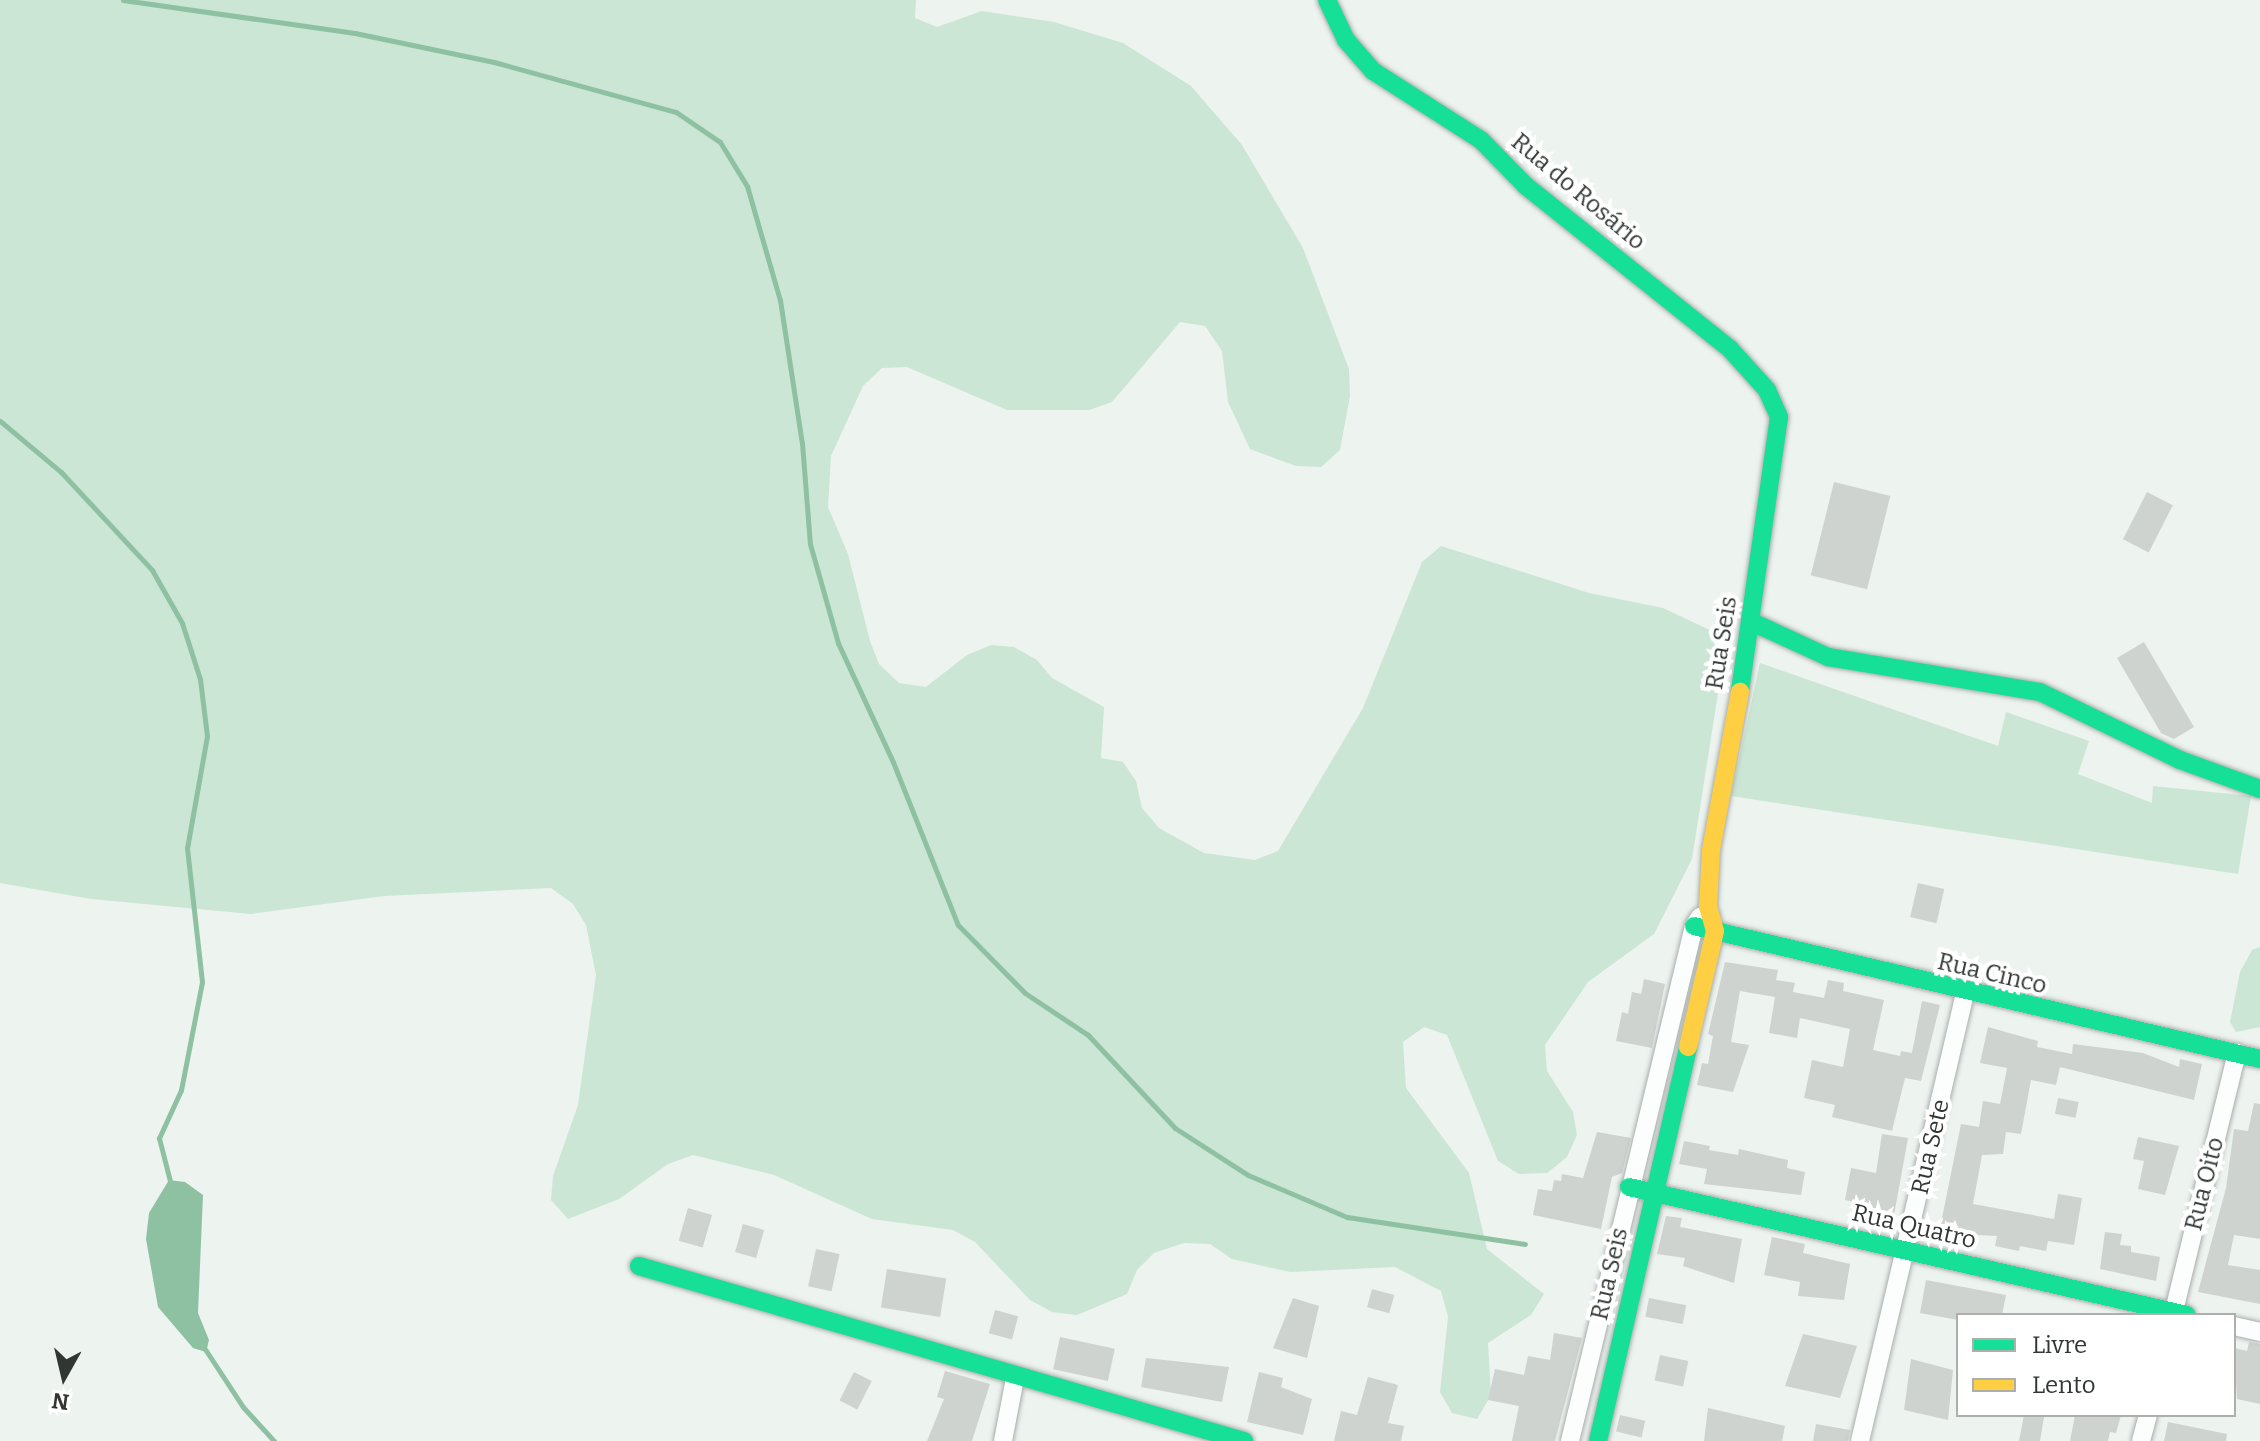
<!DOCTYPE html>
<meta charset="utf-8">
<style>
body{margin:0}
#map{position:relative;width:2260px;height:1441px;overflow:hidden;background:#edf3ef;font-family:Bitter,serif}
div>[style]{position:absolute}
.green>*{inset:0;background:#cbe6d4}
.water>*{inset:0;background:#8ec1a2}
.stream>*{height:5px;margin:-2.5px;padding:0 2.5px;transform-origin:2.5px;border-radius:2.5px;background:#8ec1a2}
.building>*{inset:0;background:#ced3d0;transform-origin:0 0}
.roads{filter:drop-shadow(0 0 2px #a9aeab) drop-shadow(0 0 2px #a9aeab)}
.street>*{height:18px;margin:-9px;padding:0 9px;transform-origin:9px;border-radius:9px;background:#fcfdfd}
.fast>*{height:18px;margin:-9px;padding:0 9px;transform-origin:9px;border-radius:9px;background:#16e098}
.slow>*{height:18px;margin:-9px;padding:0 9px;transform-origin:9px;border-radius:9px;background:#ffcf43}
span{translate:-50% -50%;white-space:nowrap;text-align:center;line-height:1.15;-webkit-text-stroke:8px #fff;paint-order:stroke}
.street-label{font-size:24px;color:#313633}
.legend{position:absolute;left:1956px;top:1313px;width:280px;height:104px;box-sizing:border-box;background:#fff;border:2px solid #adafad;margin:0;padding:10px 14px;list-style:none;font-size:24px;color:#313633}
.legend li{display:flex;align-items:center;gap:16px;height:40px}
.legend b{width:40px;border:2px solid #adafad}
.north{position:absolute;left:24px;top:1337px;width:80px;height:80px;-webkit-text-stroke:6px #fff;paint-order:stroke;rotate:188deg;font-size:22px;font-weight:700;line-height:32px;text-align:center;color:#313633}
.north::after{content:'';display:block;margin:auto;width:28px;height:36px;background:#313633;clip-path:polygon(50% 0,100% 100%,50% 72%,0 100%)}
</style>
<div id="map">
<div class="green">
<i style="clip-path:polygon(0 0,916px 0,915px 18px,937px 27px,982px 11px,1054px 22px,1123px 43px,1191px 86px,1242px 145px,1303px 248px,1349px 369px,1350px 396px,1340px 450px,1321px 467px,1296px 466px,1250px 449px,1228px 402px,1222px 351px,1205px 326px,1180px 322px,1112px 402px,1089px 410px,1007px 410px,907px 367px,882px 368px,863px 386px,831px 456px,828px 507px,848px 554px,870px 641px,879px 664px,899px 683px,926px 687px,967px 655px,991px 645px,1014px 647px,1037px 660px,1052px 678px,1104px 707px,1101px 758px,1123px 762px,1136px 781px,1142px 808px,1159px 828px,1204px 853px,1255px 860px,1278px 851px,1363px 708px,1422px 562px,1441px 546px,1589px 593px,1663px 608px,1714px 632px,1724px 655px,1692px 859px,1654px 934px,1588px 982px,1545px 1045px,1547px 1071px,1573px 1112px,1577px 1135px,1567px 1157px,1547px 1173px,1519px 1174px,1498px 1161px,1447px 1035px,1424px 1027px,1403px 1042px,1406px 1088px,1469px 1173px,1487px 1249px,1544px 1294px,1531px 1315px,1488px 1343px,1491px 1395px,1477px 1419px,1452px 1413px,1440px 1392px,1448px 1317px,1441px 1291px,1395px 1267px,1290px 1272px,1232px 1259px,1210px 1244px,1184px 1243px,1154px 1253px,1137px 1270px,1127px 1294px,1077px 1315px,1052px 1312px,1030px 1300px,975px 1242px,953px 1230px,872px 1219px,774px 1175px,693px 1155px,668px 1164px,619px 1199px,568px 1219px,551px 1200px,553px 1176px,578px 1105px,596px 975px,586px 925px,573px 904px,551px 888px,384px 896px,251px 914px,91px 899px,0 883px)"></i>
<i style="clip-path:polygon(1760px 663px,1998px 746px,2006px 712px,2089px 741px,2078px 774px,2152px 803px,2153px 786px,2251px 796px,2238px 874px,1731px 796px)"></i>
<i style="clip-path:polygon(2260px 947px,2260px 1027px,2236px 1032px,2230px 1022px,2240px 972px,2252px 950px)"></i>
</div>
<div class="water">
<i style="clip-path:polygon(169px 1180px,185px 1182px,203px 1195px,198px 1313px,209px 1340px,206px 1352px,193px 1348px,158px 1307px,146px 1239px,149px 1213px)"></i>
</div>
<div class="stream">
<i style="left:123px;top:0;width:234px;rotate:8.1deg"></i>
<i style="left:355px;top:33px;width:142px;rotate:11.8deg"></i>
<i style="left:494px;top:62px;width:189px;rotate:15.4deg"></i>
<i style="left:676px;top:112px;width:53px;rotate:34.3deg"></i>
<i style="left:720px;top:142px;width:52px;rotate:58.5deg"></i>
<i style="left:747px;top:186px;width:119px;rotate:73.9deg"></i>
<i style="left:780px;top:300px;width:145px;rotate:81.3deg"></i>
<i style="left:802px;top:443px;width:101px;rotate:85.5deg"></i>
<i style="left:810px;top:544px;width:103px;rotate:74.2deg"></i>
<i style="left:838px;top:643px;width:131px;rotate:65.2deg"></i>
<i style="left:893px;top:762px;width:175px;rotate:68.3deg"></i>
<i style="left:958px;top:925px;width:95px;rotate:45.4deg"></i>
<i style="left:1025px;top:993px;width:76px;rotate:33.7deg"></i>
<i style="left:1088px;top:1035px;width:127px;rotate:46.9deg"></i>
<i style="left:1175px;top:1128px;width:87px;rotate:32.8deg"></i>
<i style="left:1248px;top:1175px;width:108px;rotate:23deg"></i>
<i style="left:1347px;top:1217px;width:180px;rotate:8.6deg"></i>
<i style="left:0;top:421px;width:80px;rotate:39.9deg"></i>
<i style="left:61px;top:472px;width:134px;rotate:47.1deg"></i>
<i style="left:152px;top:570px;width:61px;rotate:60.5deg"></i>
<i style="left:182px;top:623px;width:59px;rotate:72.2deg"></i>
<i style="left:200px;top:679px;width:57px;rotate:83deg"></i>
<i style="left:207px;top:736px;width:114px;rotate:100.1deg"></i>
<i style="left:187px;top:848px;width:135px;rotate:83.6deg"></i>
<i style="left:202px;top:982px;width:110px;rotate:101deg"></i>
<i style="left:181px;top:1090px;width:53px;rotate:114.6deg"></i>
<i style="left:159px;top:1138px;width:49px;rotate:75.7deg"></i>
<i style="left:205px;top:1349px;width:69px;rotate:56.8deg"></i>
<i style="left:243px;top:1407px;width:46px;rotate:47.6deg"></i>
</div>
<div class="building">
<i style="left:1834px;top:482px;width:58px;height:96px;rotate:14deg"></i>
<i style="left:2147px;top:492px;width:29px;height:53px;rotate:27deg"></i>
<i style="clip-path:polygon(2144px 642px,2194px 727px,2174px 739px,2161px 733px,2117px 658px)"></i>
<i style="left:1918px;top:883px;width:27px;height:35px;rotate:13deg"></i>
<i style="clip-path:polygon(1725px 962px,1778px 970px,1776px 980px,1795px 983px,1793px 992px,1824px 998px,1828px 980px,1844px 983px,1843px 991px,1884px 1000px,1873px 1050px,1900px 1056px,1901px 1051px,1912px 1053px,1922px 1001px,1940px 1005px,1921px 1081px,1905px 1078px,1892px 1131px,1832px 1117px,1835px 1105px,1804px 1098px,1812px 1060px,1843px 1067px,1850px 1029px,1800px 1018px,1797px 1038px,1769px 1033px,1775px 997px,1740px 991px,1731px 1042px,1749px 1045px,1733px 1092px,1697px 1085px,1702px 1063px,1708px 1064px,1713px 1036px,1708px 1034px)"></i>
<i style="clip-path:polygon(1644px 979px,1665px 984px,1652px 1048px,1616px 1041px,1622px 1012px,1628px 1014px,1632px 992px,1641px 994px)"></i>
<i style="clip-path:polygon(1988px 1027px,2038px 1041px,2037px 1047px,2072px 1054px,2073px 1044px,2143px 1053px,2179px 1067px,2180px 1059px,2202px 1064px,2194px 1100px,2060px 1067px,2056px 1085px,2031px 1080px,2021px 1134px,2006px 1132px,2003px 1154px,1982px 1155px,1973px 1204px,2054px 1219px,2058px 1194px,2082px 1198px,2074px 1245px,2048px 1241px,2046px 1251px,2020px 1246px,2019px 1251px,1995px 1246px,1997px 1236px,1939px 1233px,1961px 1124px,1979px 1127px,1983px 1101px,2000px 1104px,2007px 1068px,1980px 1063px)"></i>
<i style="left:2058px;top:1098px;width:21px;height:16px;rotate:11deg"></i>
<i style="clip-path:polygon(2254px 1103px,2260px 1104px,2260px 1239px,2234px 1235px,2228px 1265px,2260px 1270px,2260px 1304px,2198px 1292px,2226px 1188px,2234px 1129px,2248px 1131px)"></i>
<i style="clip-path:polygon(1597px 1132px,1631px 1138px,1622px 1173px,1612px 1177px,1601px 1229px,1533px 1215px,1538px 1189px,1552px 1191px,1554px 1180px,1561px 1181px,1562px 1174px,1583px 1178px)"></i>
<i style="clip-path:polygon(1882px 1134px,1908px 1138px,1893px 1221px,1871px 1217px,1873px 1206px,1845px 1200px,1851px 1168px,1876px 1173px)"></i>
<i style="clip-path:polygon(2138px 1137px,2179px 1146px,2165px 1195px,2138px 1189px,2144px 1161px,2133px 1159px)"></i>
<i style="clip-path:polygon(1684px 1141px,1710px 1146px,1709px 1150px,1738px 1155px,1739px 1149px,1788px 1160px,1787px 1168px,1805px 1172px,1801px 1195px,1704px 1184px,1707px 1169px,1679px 1164px)"></i>
<i style="left:688px;top:1208px;width:25px;height:34px;rotate:16deg"></i>
<i style="clip-path:polygon(1666px 1216px,1682px 1218px,1680px 1227px,1742px 1239px,1734px 1283px,1683px 1266px,1685px 1258px,1657px 1254px)"></i>
<i style="left:743px;top:1224px;width:22px;height:29px;rotate:16deg"></i>
<i style="clip-path:polygon(2105px 1232px,2122px 1234px,2120px 1245px,2131px 1246px,2131px 1252px,2160px 1257px,2156px 1281px,2100px 1269px)"></i>
<i style="clip-path:polygon(1772px 1237px,1805px 1244px,1803px 1253px,1850px 1264px,1844px 1300px,1798px 1296px,1800px 1282px,1764px 1275px)"></i>
<i style="left:816px;top:1249px;width:24px;height:38px;rotate:12deg"></i>
<i style="left:887px;top:1269px;width:60px;height:39px;rotate:9deg"></i>
<i style="clip-path:polygon(1926px 1280px,2006px 1295px,2002px 1315px,1958px 1315px,1958px 1320px,1920px 1313px)"></i>
<i style="left:1372px;top:1289px;width:23px;height:19px;rotate:15deg"></i>
<i style="clip-path:polygon(1293px 1298px,1319px 1306px,1307px 1358px,1273px 1348px)"></i>
<i style="left:1649px;top:1298px;width:38px;height:19px;rotate:11deg"></i>
<i style="left:995px;top:1310px;width:24px;height:24px;rotate:15deg"></i>
<i style="clip-path:polygon(1554px 1333px,1582px 1338px,1555px 1441px,1512px 1441px,1519px 1406px,1488px 1400px,1495px 1369px,1524px 1375px,1528px 1356px,1550px 1360px)"></i>
<i style="clip-path:polygon(1803px 1334px,1857px 1346px,1840px 1398px,1785px 1386px)"></i>
<i style="left:1060px;top:1337px;width:56px;height:33px;rotate:12deg"></i>
<i style="clip-path:polygon(2249px 1342px,2260px 1344px,2260px 1404px,2237px 1399px,2234px 1348px,2247px 1351px)"></i>
<i style="left:1660px;top:1355px;width:29px;height:26px;rotate:12deg"></i>
<i style="clip-path:polygon(1146px 1358px,1229px 1367px,1222px 1402px,1141px 1387px)"></i>
<i style="clip-path:polygon(1911px 1359px,1953px 1370px,1948px 1420px,1904px 1410px)"></i>
<i style="clip-path:polygon(945px 1371px,990px 1384px,972px 1441px,927px 1441px,944px 1399px,937px 1397px)"></i>
<i style="left:854px;top:1372px;width:20px;height:32px;rotate:27deg"></i>
<i style="clip-path:polygon(1259px 1372px,1283px 1378px,1281px 1387px,1312px 1399px,1303px 1435px,1247px 1422px)"></i>
<i style="clip-path:polygon(1368px 1377px,1398px 1385px,1388px 1423px,1404px 1426px,1401px 1441px,1334px 1441px,1341px 1411px,1357px 1415px)"></i>
<i style="clip-path:polygon(1708px 1408px,1785px 1426px,1782px 1441px,1704px 1441px)"></i>
<i style="left:1620px;top:1415px;width:26px;height:17px;rotate:13deg"></i>
<i style="clip-path:polygon(2024px 1415px,2044px 1417px,2040px 1441px,2019px 1441px)"></i>
<i style="clip-path:polygon(2075px 1415px,2121px 1415px,2116px 1433px,2110px 1432px,2108px 1441px,2070px 1441px)"></i>
<i style="clip-path:polygon(2168px 1422px,2227px 1434px,2226px 1441px,2164px 1441px)"></i>
<i style="clip-path:polygon(1816px 1424px,1850px 1430px,1848px 1441px,1813px 1441px)"></i>
</div>
<div class="roads">
<div class="street">
<i style="left:2173px;top:1315px;width:270px;rotate:-76.3deg"></i>
<i style="left:2234px;top:1326px;width:27px;rotate:13deg"></i>
<i style="left:1003px;top:1441px;width:64px;rotate:-79.2deg"></i>
<i style="left:1570px;top:1441px;width:530px;rotate:-76.46deg"></i>
<i style="left:1694px;top:926px;width:11px;rotate:-56deg"></i>
<i style="left:1860px;top:1441px;width:460px;rotate:-76.8deg"></i>
<i style="left:2141px;top:1441px;width:27px;rotate:-75deg"></i>
</div>
<div class="fast">
<i style="left:1327px;top:0;width:44px;rotate:64.6deg"></i>
<i style="left:1346px;top:40px;width:41px;rotate:48.9deg"></i>
<i style="left:1373px;top:71px;width:128px;rotate:32.6deg"></i>
<i style="left:1481px;top:140px;width:64px;rotate:45.6deg"></i>
<i style="left:1526px;top:186px;width:261px;rotate:38.6deg"></i>
<i style="left:1730px;top:349px;width:55px;rotate:47.9deg"></i>
<i style="left:1767px;top:390px;width:30px;rotate:66deg"></i>
<i style="left:1779px;top:417px;width:278px;rotate:98.1deg"></i>
<i style="left:1752px;top:622px;width:84px;rotate:24.7deg"></i>
<i style="left:1828px;top:657px;width:215px;rotate:9.4deg"></i>
<i style="left:2040px;top:692px;width:156px;rotate:25.9deg"></i>
<i style="left:2180px;top:760px;width:85px;rotate:19.9deg"></i>
<i style="left:1694px;top:926px;width:581px;rotate:13.22deg"></i>
<i style="left:1629px;top:1187px;width:572px;rotate:12.92deg"></i>
<i style="left:639px;top:1266px;width:630px;rotate:16.13deg"></i>
<i style="left:1598px;top:1441px;width:404px;rotate:-77.1deg"></i>
</div>
<div class="slow">
<i style="left:1688px;top:1047px;width:119px;rotate:-76.9deg"></i>
<i style="left:1715px;top:931px;width:26px;rotate:-106deg"></i>
<i style="left:1708px;top:906px;width:56px;rotate:-86.9deg"></i>
<i style="left:1711px;top:850px;width:161px;rotate:-79.6deg"></i>
</div>
</div>
<div class="street-label">
<span style="left:1578px;top:192px;rotate:40deg">Rua do Rosário</span>
<span style="left:1722px;top:643px;rotate:-81deg">Rua Seis</span>
<span style="left:1992px;top:974px;rotate:13deg">Rua Cinco</span>
<span style="left:1931px;top:1147px;rotate:-77deg">Rua Sete</span>
<span style="left:2205px;top:1184px;rotate:-76deg">Rua Oito</span>
<span style="left:1914px;top:1227px;rotate:13deg">Rua Quatro</span>
<span style="left:1610px;top:1274px;rotate:-77deg">Rua Seis</span>
</div>
<ul class="legend">
<li><b style="height:10px;background:#16e098"></b>Livre</li>
<li><b style="height:10px;background:#ffcf43"></b>Lento</li>
</ul>
<div class="north">N</div>
</div>
